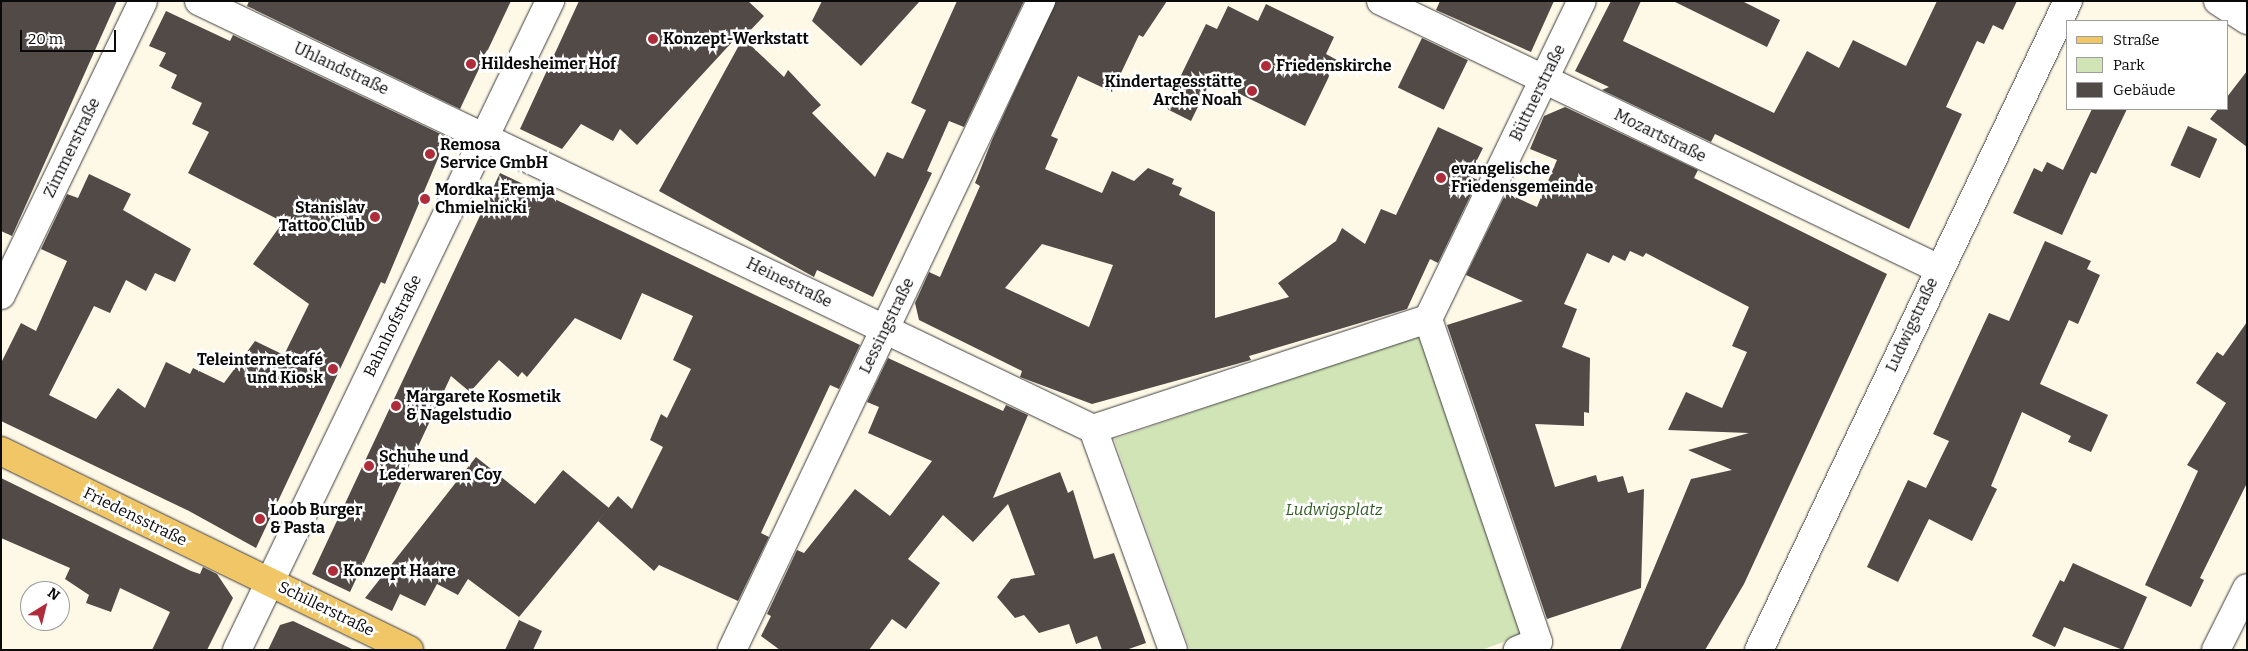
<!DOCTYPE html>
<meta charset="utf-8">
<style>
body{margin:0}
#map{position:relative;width:2248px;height:651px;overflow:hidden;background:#fef8e7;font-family:Bitter,serif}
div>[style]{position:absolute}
.green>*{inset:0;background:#d0e4b5}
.building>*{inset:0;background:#514a47;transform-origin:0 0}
.roads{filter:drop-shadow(0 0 1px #3d3d3d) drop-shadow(0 0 1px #3d3d3d)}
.minor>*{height:28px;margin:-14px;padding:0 14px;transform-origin:14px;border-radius:14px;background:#fff}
.major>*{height:28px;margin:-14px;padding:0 14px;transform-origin:14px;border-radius:14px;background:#f0c666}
.dots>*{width:14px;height:14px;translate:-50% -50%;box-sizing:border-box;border:2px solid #fff;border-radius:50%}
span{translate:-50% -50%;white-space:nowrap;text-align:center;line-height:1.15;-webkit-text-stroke:5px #fff;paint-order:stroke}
.poi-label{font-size:16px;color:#0a0a0a;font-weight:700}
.left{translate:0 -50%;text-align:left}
.right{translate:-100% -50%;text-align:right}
.street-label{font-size:16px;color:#0a0a0a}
.park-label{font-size:16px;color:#2f5c20;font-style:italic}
.frame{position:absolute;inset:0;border:2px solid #0a0a0a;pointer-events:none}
.legend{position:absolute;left:2066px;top:20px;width:162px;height:90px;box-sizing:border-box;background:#fff;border:1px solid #9d9d9d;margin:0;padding:6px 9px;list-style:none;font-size:15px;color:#0a0a0a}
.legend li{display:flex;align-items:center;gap:10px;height:25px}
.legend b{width:25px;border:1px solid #9d9d9d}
.north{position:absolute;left:20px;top:581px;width:50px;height:50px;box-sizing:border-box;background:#fff;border:1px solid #9d9d9d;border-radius:50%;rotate:36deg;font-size:14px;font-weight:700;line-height:20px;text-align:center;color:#0a0a0a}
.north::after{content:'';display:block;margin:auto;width:18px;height:22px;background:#af2c3a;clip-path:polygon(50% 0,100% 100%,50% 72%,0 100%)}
.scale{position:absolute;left:20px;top:30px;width:96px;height:22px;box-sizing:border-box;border:2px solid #0a0a0a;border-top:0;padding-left:6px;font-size:15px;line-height:18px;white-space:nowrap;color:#0a0a0a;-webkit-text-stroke:4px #fff;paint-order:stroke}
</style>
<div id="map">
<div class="green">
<i style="clip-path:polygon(1421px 334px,1523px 635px,1481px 650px,1190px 650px,1114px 439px)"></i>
</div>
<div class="building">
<i style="clip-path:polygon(1px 1px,117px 1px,12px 236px,1px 231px)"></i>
<i style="clip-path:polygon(249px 1px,511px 1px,460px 109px,247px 6px)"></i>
<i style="clip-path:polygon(579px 1px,748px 1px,764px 16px,743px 38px,784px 77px,788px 70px,821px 105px,812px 113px,875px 177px,887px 152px,903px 159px,926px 110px,911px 103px,957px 1px,1024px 1px,964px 127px,949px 121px,927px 171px,932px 173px,873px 297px,817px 270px,814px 277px,659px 191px,743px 38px,738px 43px,734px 40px,637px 145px,620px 129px,613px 141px,581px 124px,562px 149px,520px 129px)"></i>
<i style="clip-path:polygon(822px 1px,920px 1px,861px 66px,812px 21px)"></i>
<i style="clip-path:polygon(evenodd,1056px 1px,1167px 1px,1143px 37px,1139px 35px,1112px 92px,1078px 76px,1051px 136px,1058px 139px,1045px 169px,1102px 193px,1112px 171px,1134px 181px,1148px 168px,1174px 179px,1172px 184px,1182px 188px,1179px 195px,1215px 212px,1215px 318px,1289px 297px,1278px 283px,1336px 241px,1342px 228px,1365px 244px,1381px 209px,1396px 215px,1438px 127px,1483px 148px,1469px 176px,1478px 180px,1438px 263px,1430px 259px,1407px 309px,1249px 356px,1251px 360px,1092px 404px,1020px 377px,1022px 371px,919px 320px,915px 303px,929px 272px,940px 277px,980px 186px,975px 183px,992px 140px,1056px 1px,1042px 244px,1113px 265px,1089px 327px,1005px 288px,1042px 244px)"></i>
<i style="clip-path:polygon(1440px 1px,1554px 1px,1531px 52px,1436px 10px)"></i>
<i style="clip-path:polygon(1611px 1px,1641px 1px,1623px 41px,1774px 113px,1807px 51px,1839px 68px,1853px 40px,1906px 66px,1937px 1px,2017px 1px,2003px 30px,1993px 25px,1984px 44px,1977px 41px,1946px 107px,1962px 114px,1909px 229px,1715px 134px,1711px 142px,1602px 90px,1609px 87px,1575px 71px)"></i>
<i style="clip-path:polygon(1673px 1px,1742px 1px,1780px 20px,1767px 47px)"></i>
<i style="clip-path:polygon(1266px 4px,1334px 37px,1326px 54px,1337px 60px,1305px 126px,1211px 80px,1191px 121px,1165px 108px,1206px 24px,1217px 29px,1228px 6px,1258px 21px)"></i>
<i style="clip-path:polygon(166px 11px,230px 41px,233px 35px,447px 137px,385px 284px,381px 282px,256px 548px,189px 511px,1px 421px,1px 363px,21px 323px,36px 331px,67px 261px,41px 249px,67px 194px,78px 198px,89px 174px,131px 194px,123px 210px,191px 249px,175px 282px,155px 273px,146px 291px,126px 280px,110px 313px,94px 306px,49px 395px,96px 419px,118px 388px,145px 408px,166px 362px,190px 374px,193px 368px,224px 383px,255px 341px,284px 355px,309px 304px,253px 264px,283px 222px,188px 173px,209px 132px,192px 124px,202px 103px,171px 88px,177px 75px,159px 66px,166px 53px,149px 46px)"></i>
<i style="left:1422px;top:38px;width:51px;height:55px;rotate:26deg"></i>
<i style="clip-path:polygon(2247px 71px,2247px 147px,2210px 119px,2218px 109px,2227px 109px,2227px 97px)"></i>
<i style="clip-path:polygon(1565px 107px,1698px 170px,1694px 178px,1887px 274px,1744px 584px,1705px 650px,1620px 650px,1691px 479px,1732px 470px,1688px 450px,1749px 433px,1668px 430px,1686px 392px,1722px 408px,1747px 352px,1732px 346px,1749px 307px,1646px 253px,1643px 257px,1630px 251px,1625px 261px,1613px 255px,1609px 263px,1587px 253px,1564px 304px,1577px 309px,1562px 347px,1590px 358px,1589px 413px,1584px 412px,1584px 426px,1535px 424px,1555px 487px,1596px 475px,1598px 482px,1623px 476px,1628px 493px,1644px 489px,1641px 588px,1547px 619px,1447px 325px,1523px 301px,1466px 275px,1506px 193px,1537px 207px,1557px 160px,1530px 149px,1544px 116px)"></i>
<i style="clip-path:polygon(2092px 109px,2127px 109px,2096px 174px,2091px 172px,2062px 235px,2013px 213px,2034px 168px,2042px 172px,2047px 162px,2063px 170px)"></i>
<i style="left:2188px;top:126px;width:32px;height:43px;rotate:24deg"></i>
<i style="clip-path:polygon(500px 173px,860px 345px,839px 389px,830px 385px,761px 533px,769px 537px,738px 601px,659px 565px,654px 571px,598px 521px,618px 496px,632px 509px,663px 447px,650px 440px,661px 414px,667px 418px,691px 369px,673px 360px,693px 316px,642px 293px,621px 340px,575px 318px,527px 377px,522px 372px,518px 377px,499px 360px,470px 392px,451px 376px,350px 592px,312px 574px)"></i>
<i style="clip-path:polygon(2045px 241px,2091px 261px,2087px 269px,2100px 275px,2078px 324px,2069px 320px,2040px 384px,2108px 415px,2091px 452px,2068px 442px,2071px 436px,2022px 412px,1991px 486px,1997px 489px,1972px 541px,1929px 519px,1898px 582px,1867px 567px,1908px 480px,1926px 488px,1949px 441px,1933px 434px,1989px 313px,2009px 321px)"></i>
<i style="clip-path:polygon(2247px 322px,2247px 483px,2200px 578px,2204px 580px,2191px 607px,2145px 585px,2198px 471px,2187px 465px,2226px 403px,2196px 383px,2217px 352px,2223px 356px)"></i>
<i style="clip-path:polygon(888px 358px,1003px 411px,1006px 405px,1028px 415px,993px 498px,1060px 472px,1068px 493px,1073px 490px,1094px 559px,1114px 553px,1146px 643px,1126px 650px,1102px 650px,1097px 636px,1076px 644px,1069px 624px,1039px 633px,1024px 615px,1015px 618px,997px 597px,1011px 579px,1035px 575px,1008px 504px,973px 542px,943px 515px,908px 559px,940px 583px,906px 629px,892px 619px,869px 650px,780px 650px,761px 636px,771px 616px,767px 614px,797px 550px,804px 553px,855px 489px,890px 516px,932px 461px,868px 433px,879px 407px,867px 402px)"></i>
<i style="clip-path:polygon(476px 457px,535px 504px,563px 470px,609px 508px,519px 617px,468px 579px,458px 595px,437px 584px,425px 606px,400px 594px,392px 611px,365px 598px)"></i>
<i style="clip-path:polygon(1px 478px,191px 571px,200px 574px,203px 567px,217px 574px,233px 598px,207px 650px,152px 650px,170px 612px,120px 588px,111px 612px,86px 603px,89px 595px,65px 579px,70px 568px,1px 538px)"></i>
<i style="clip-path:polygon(2073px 563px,2147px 597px,2123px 650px,2064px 627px,2055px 647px,2032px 636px,2060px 580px,2064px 582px)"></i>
<i style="clip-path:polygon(519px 620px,542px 631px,533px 650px,505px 650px)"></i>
<i style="clip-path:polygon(293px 621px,354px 650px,268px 650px,280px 625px)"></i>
</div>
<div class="roads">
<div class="minor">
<i style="left:199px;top:1px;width:991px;rotate:25.58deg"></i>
<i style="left:1381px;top:1px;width:619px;rotate:25.65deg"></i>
<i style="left:2218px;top:1px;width:35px;rotate:33deg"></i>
<i style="left:1px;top:295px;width:326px;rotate:-64.2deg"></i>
<i style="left:1428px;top:319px;width:353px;rotate:-64.2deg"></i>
<i style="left:1093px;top:429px;width:353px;rotate:-18.2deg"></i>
<i style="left:1428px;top:319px;width:341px;rotate:71.2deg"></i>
<i style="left:1538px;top:642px;width:22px;rotate:158deg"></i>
<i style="left:1093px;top:429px;width:235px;rotate:70.1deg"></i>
<i style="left:237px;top:650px;width:721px;rotate:-64.25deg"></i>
<i style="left:732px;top:650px;width:719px;rotate:-64.54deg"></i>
<i style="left:1759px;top:650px;width:719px;rotate:-64.54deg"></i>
<i style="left:2216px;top:650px;width:69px;rotate:-63.4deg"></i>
</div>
<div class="major">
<i style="left:1px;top:451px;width:454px;rotate:26deg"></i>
</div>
</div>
<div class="dots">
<i style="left:653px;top:39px;background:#af2c3a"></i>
<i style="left:471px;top:64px;background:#af2c3a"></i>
<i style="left:1266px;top:66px;background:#af2c3a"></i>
<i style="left:1252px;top:91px;background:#af2c3a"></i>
<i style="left:430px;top:154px;background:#af2c3a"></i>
<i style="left:1441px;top:178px;background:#af2c3a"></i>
<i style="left:425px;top:199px;background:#af2c3a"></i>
<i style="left:375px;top:217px;background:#af2c3a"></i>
<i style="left:333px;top:369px;background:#af2c3a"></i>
<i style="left:396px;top:406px;background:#af2c3a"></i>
<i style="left:369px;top:466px;background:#af2c3a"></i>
<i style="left:260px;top:519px;background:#af2c3a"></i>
<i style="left:333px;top:571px;background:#af2c3a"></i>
</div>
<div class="poi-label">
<span class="left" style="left:663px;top:39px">Konzept-Werkstatt</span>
<span class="left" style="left:481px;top:64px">Hildesheimer Hof</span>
<span class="left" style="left:1276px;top:66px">Friedenskirche</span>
<span class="right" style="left:1242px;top:91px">Kindertagesstätte<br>Arche Noah</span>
<span class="left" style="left:440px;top:154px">Remosa<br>Service GmbH</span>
<span class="left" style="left:1451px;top:178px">evangelische<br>Friedensgemeinde</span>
<span class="left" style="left:435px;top:199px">Mordka-Eremja<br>Chmielnicki</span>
<span class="right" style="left:365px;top:217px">Stanislav<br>Tattoo Club</span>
<span class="right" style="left:323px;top:369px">Teleinternetcafé<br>und Kiosk</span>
<span class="left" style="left:406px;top:406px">Margarete Kosmetik<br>&amp; Nagelstudio</span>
<span class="left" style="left:379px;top:466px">Schuhe und<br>Lederwaren Coy</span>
<span class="left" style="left:270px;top:519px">Loob Burger<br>&amp; Pasta</span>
<span class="left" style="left:343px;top:571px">Konzept Haare</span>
</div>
<div class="street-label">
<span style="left:341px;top:69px;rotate:25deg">Uhlandstraße</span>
<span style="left:1538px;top:93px;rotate:-64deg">Büttnerstraße</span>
<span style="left:1660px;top:136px;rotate:26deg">Mozartstraße</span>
<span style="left:72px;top:148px;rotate:-64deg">Zimmerstraße</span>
<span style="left:789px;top:283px;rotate:26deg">Heinestraße</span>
<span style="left:1912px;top:325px;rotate:-65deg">Ludwigstraße</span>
<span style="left:393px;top:326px;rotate:-64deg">Bahnhofstraße</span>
<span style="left:887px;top:326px;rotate:-64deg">Lessingstraße</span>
<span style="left:135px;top:517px;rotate:26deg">Friedensstraße</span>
<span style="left:326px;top:609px;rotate:26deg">Schillerstraße</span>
</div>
<div class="park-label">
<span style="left:1334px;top:510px">Ludwigsplatz</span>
</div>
<div class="frame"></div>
<ul class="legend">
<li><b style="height:6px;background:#f0c666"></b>Straße</li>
<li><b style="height:14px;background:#d0e4b5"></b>Park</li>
<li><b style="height:14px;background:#514a47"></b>Gebäude</li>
</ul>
<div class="north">N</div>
<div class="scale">20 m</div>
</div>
